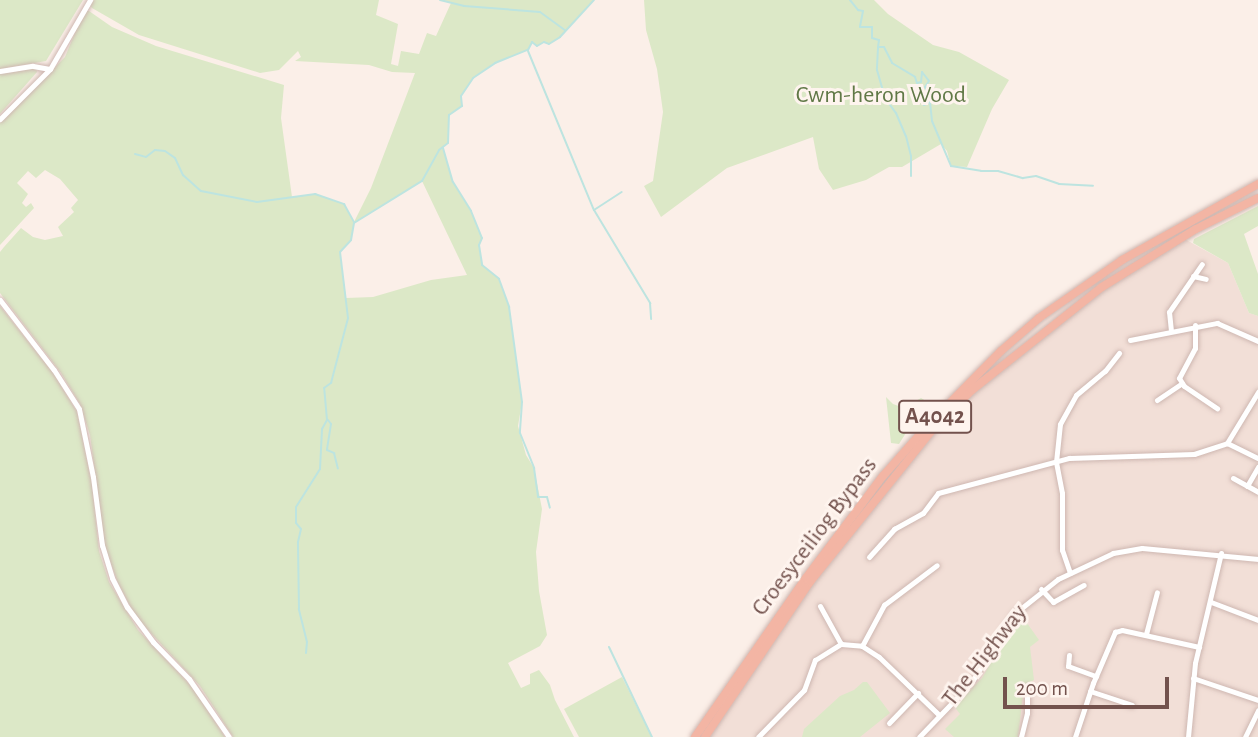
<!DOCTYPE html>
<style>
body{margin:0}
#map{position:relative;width:1258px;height:737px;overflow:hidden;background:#fbefe8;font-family:"Alegreya Sans",sans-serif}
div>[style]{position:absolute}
.residential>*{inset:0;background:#f2dfd7}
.green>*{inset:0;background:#dce8c7}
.stream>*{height:2px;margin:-1px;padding:0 1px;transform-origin:1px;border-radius:1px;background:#bde4e0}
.roads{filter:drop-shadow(0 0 2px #ceb7b1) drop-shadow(0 0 2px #ceb7b1)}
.minor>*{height:5px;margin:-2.5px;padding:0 2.5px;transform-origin:2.5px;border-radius:2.5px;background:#fff}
.trunk>*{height:8px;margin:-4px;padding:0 4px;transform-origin:4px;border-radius:4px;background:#f3b5a4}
span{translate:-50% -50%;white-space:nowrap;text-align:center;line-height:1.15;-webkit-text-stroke:6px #fef4ee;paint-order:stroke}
.shield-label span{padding:2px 5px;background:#fef4ee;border:2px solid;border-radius:5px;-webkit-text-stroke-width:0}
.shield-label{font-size:23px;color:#73524d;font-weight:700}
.park-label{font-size:24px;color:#607846}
.street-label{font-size:24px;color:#73524d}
.scale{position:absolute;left:1003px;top:677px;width:166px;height:32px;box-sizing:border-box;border:4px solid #73524d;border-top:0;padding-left:9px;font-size:21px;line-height:24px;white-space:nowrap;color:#73524d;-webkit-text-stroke:5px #fef4ee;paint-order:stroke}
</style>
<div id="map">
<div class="residential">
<i style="clip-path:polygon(1181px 237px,1228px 263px,1249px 313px,1258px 316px,1258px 737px,705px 737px,810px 582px,891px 480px,972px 390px,1057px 321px)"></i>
</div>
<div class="green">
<i style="clip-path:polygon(0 0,83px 0,46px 61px,0 69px)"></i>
<i style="clip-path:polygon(evenodd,94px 0,379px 0,376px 15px,398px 24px,391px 64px,398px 66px,401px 51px,419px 54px,427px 33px,436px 36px,451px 3px,440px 0,594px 0,560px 37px,549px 44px,544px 42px,537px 46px,532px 43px,528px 50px,494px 63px,473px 78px,461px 96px,462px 106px,449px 115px,448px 143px,443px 147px,453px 182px,471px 211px,482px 238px,479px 245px,482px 265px,499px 279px,509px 307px,522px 402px,518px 426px,526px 455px,534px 468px,542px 509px,536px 552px,539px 591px,547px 635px,540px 646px,508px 663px,521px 688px,530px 684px,530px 674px,539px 670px,550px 685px,555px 700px,574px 737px,233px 737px,200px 686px,136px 617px,118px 583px,105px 547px,90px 435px,80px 404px,61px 373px,0 293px,0 252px,4px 247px,21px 228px,33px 237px,45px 240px,63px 236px,58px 227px,74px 212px,71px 208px,78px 200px,60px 179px,45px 170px,36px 178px,28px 171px,17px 183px,28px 194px,22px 203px,26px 207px,31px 203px,34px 208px,0 245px,0 123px,65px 57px,84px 11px,89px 11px,112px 27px,156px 46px,284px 85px,281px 118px,292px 197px,315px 194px,344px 204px,354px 222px,371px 188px,415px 73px,392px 72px,369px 65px,295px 61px,301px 57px,298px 51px,279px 70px,260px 73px,139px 35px,92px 8px,90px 5px,94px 0,422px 181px,467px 275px,431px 280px,373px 297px,346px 298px,340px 252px,351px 240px,354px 223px,422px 181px)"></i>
<i style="clip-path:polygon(644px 0,874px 0,888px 14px,933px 45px,959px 52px,1009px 80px,992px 109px,967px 167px,951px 166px,947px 151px,941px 144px,902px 167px,889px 167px,866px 180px,833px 190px,819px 169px,813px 137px,727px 168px,661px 217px,644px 186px,653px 181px,663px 112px,657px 69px,646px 30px)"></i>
<i style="clip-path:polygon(36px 68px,37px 72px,0 114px,0 74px)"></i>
<i style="clip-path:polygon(1258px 206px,1258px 226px,1244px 234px,1258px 274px,1258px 316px,1249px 313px,1228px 263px,1193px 243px,1194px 239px)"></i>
<i style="clip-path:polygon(0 306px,53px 373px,77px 412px,92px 485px,99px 551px,109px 582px,138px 630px,192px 687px,225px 737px,0 737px)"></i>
<i style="clip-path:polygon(886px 397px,893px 404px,904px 408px,921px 398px,926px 401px,899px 444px,891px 443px)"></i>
<i style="clip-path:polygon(1022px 616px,1039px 640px,1030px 647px,1034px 680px,1024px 686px,1018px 737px,954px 737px,945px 729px,960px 714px,954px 706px,982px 678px,1009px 631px)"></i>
<i style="clip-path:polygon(622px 677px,652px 737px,579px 737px,564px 709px)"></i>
<i style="clip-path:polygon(863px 682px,867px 682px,890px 713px,860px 737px,802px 737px,804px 729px,840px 696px,854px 690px)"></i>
</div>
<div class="stream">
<i style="left:440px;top:0;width:25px;rotate:14deg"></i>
<i style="left:464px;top:6px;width:76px;rotate:4.5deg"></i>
<i style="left:540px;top:12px;width:31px;rotate:36deg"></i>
<i style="left:850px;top:0;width:13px;rotate:51deg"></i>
<i style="left:858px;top:10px;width:5px;rotate:11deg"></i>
<i style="left:863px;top:11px;width:16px;rotate:101deg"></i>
<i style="left:860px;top:27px;width:12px"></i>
<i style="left:872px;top:27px;width:11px;rotate:90deg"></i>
<i style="left:872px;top:38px;width:7px;rotate:16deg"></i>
<i style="left:879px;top:40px;width:7px;rotate:98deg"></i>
<i style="left:878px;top:47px;width:6px"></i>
<i style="left:884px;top:47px;width:18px;rotate:63deg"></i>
<i style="left:892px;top:63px;width:27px;rotate:31deg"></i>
<i style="left:915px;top:77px;width:6px;rotate:72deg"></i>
<i style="left:917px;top:83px;width:4px;rotate:-14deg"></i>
<i style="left:921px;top:82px;width:10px;rotate:-84deg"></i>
<i style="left:922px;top:72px;width:11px;rotate:52deg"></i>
<i style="left:929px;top:81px;width:7px;rotate:124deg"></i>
<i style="left:925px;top:87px;width:11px;rotate:63deg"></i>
<i style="left:930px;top:97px;width:8px;rotate:173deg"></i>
<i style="left:922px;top:98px;width:7px;rotate:74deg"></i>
<i style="left:924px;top:105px;width:7px;rotate:-27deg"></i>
<i style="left:930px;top:102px;width:19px;rotate:84deg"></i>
<i style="left:932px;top:121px;width:49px;rotate:67.1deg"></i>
<i style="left:951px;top:166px;width:30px;rotate:9deg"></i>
<i style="left:981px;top:171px;width:17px"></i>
<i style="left:998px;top:171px;width:26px;rotate:16deg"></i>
<i style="left:1023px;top:178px;width:13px;rotate:-9deg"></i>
<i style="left:1036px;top:176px;width:24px;rotate:19deg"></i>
<i style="left:1059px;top:184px;width:34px;rotate:3deg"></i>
<i style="left:878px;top:48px;width:22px;rotate:93deg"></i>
<i style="left:877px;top:70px;width:29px;rotate:74deg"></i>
<i style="left:885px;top:98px;width:19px;rotate:54deg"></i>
<i style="left:896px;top:113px;width:25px;rotate:67deg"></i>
<i style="left:906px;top:136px;width:21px;rotate:76deg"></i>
<i style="left:911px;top:156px;width:20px;rotate:90deg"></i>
<i style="left:528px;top:51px;width:172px;rotate:67.5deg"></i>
<i style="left:594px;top:210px;width:109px;rotate:58.9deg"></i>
<i style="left:650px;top:303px;width:16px;rotate:86deg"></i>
<i style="left:443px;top:148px;width:35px;rotate:74deg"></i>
<i style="left:453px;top:182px;width:34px;rotate:58deg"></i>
<i style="left:471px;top:211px;width:29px;rotate:68deg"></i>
<i style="left:482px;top:238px;width:8px;rotate:113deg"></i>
<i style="left:479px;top:245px;width:20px;rotate:81deg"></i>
<i style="left:482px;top:265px;width:22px;rotate:39deg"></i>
<i style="left:499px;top:279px;width:30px;rotate:70deg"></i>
<i style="left:509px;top:307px;width:96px;rotate:82.2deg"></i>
<i style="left:522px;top:402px;width:31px;rotate:94deg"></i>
<i style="left:520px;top:433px;width:38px;rotate:68deg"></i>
<i style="left:534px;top:468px;width:29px;rotate:82deg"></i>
<i style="left:538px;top:497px;width:9px"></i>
<i style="left:547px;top:497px;width:11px;rotate:75deg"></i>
<i style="left:135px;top:154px;width:11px;rotate:15deg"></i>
<i style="left:146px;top:157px;width:11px;rotate:-38deg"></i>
<i style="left:155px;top:150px;width:10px;rotate:6deg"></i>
<i style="left:165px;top:151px;width:12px;rotate:35deg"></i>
<i style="left:175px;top:158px;width:19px;rotate:65deg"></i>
<i style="left:183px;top:175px;width:24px;rotate:42deg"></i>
<i style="left:201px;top:191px;width:57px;rotate:11.1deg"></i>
<i style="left:257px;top:202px;width:59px;rotate:-7.9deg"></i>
<i style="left:315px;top:194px;width:31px;rotate:19deg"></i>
<i style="left:344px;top:204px;width:21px;rotate:61deg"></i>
<i style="left:594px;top:210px;width:33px;rotate:-33deg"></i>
<i style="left:328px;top:420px;width:5px;rotate:53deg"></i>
<i style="left:331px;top:424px;width:26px;rotate:99deg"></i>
<i style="left:327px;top:450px;width:8px;rotate:23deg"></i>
<i style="left:334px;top:453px;width:16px;rotate:76deg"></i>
<i style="left:609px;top:647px;width:100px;rotate:64.5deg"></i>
<i style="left:306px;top:653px;width:11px;rotate:-85deg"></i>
<i style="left:307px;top:642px;width:34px;rotate:-104deg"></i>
<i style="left:299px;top:609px;width:67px;rotate:-90.9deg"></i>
<i style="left:298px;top:542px;width:13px;rotate:-77deg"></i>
<i style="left:301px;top:529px;width:8px;rotate:-130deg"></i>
<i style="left:296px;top:523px;width:16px;rotate:-90deg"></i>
<i style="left:296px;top:507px;width:45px;rotate:-57.7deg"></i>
<i style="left:320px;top:469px;width:40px;rotate:-87.1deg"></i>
<i style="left:322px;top:429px;width:10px;rotate:-61deg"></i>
<i style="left:327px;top:420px;width:32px;rotate:-95deg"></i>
<i style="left:324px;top:388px;width:9px;rotate:-36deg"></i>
<i style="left:331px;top:383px;width:67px;rotate:-75.3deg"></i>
<i style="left:348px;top:318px;width:66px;rotate:-96.9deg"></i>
<i style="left:340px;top:252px;width:16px;rotate:-47deg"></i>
<i style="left:351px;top:240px;width:17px;rotate:-80deg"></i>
<i style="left:354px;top:223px;width:80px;rotate:-31.7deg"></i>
<i style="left:422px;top:181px;width:35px;rotate:-61deg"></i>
<i style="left:439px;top:150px;width:11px;rotate:-38deg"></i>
<i style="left:448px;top:143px;width:28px;rotate:-88deg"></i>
<i style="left:449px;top:115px;width:16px;rotate:-35deg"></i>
<i style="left:462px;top:106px;width:10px;rotate:-96deg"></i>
<i style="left:461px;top:96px;width:22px;rotate:-56deg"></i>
<i style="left:473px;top:78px;width:27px;rotate:-34deg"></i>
<i style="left:495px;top:63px;width:35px;rotate:-22deg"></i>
<i style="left:528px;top:50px;width:9px;rotate:-63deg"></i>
<i style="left:532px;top:42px;width:6px;rotate:39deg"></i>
<i style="left:537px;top:46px;width:8px;rotate:-30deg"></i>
<i style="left:544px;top:42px;width:5px;rotate:22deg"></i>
<i style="left:549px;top:44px;width:13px;rotate:-32deg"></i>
<i style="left:560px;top:37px;width:50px;rotate:-47.4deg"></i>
</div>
<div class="roads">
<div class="minor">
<i style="left:0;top:71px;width:33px;rotate:-9deg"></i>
<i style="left:33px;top:66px;width:17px;rotate:10deg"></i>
<i style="left:0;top:119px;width:71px;rotate:-45deg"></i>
<i style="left:50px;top:69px;width:80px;rotate:-59.9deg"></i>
<i style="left:1193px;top:276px;width:13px;rotate:13deg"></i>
<i style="left:0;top:300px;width:88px;rotate:52.4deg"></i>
<i style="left:54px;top:370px;width:46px;rotate:57.3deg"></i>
<i style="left:79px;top:409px;width:69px;rotate:78.4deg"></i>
<i style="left:93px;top:477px;width:69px;rotate:82.5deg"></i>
<i style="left:102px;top:545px;width:34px;rotate:73deg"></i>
<i style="left:112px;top:578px;width:33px;rotate:63deg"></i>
<i style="left:127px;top:607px;width:44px;rotate:53.4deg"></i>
<i style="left:153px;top:642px;width:52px;rotate:45.8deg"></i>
<i style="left:189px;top:679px;width:70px;rotate:55.4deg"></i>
<i style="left:1195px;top:325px;width:23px;rotate:90deg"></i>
<i style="left:1195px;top:348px;width:34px;rotate:118deg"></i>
<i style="left:1179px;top:378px;width:9px;rotate:58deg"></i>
<i style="left:1184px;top:386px;width:40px;rotate:34deg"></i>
<i style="left:1171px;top:331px;width:19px;rotate:-96deg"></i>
<i style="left:1169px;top:312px;width:58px;rotate:-55.5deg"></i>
<i style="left:1130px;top:340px;width:89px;rotate:-11.1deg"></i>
<i style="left:1217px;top:323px;width:45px;rotate:23.7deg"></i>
<i style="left:1157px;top:400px;width:30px;rotate:-34deg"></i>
<i style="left:1227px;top:443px;width:60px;rotate:-58.7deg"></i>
<i style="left:1233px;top:478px;width:29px;rotate:29deg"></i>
<i style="left:1247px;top:486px;width:22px;rotate:-60deg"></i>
<i style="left:869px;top:557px;width:38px;rotate:-48deg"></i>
<i style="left:894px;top:529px;width:33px;rotate:-29deg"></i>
<i style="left:923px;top:513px;width:25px;rotate:-53deg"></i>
<i style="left:938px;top:493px;width:136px;rotate:-15deg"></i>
<i style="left:1069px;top:458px;width:125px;rotate:-1.8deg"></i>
<i style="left:1194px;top:454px;width:35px;rotate:-18deg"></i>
<i style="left:1227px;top:443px;width:34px;rotate:26deg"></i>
<i style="left:1070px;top:573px;width:24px;rotate:-109deg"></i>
<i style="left:1062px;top:550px;width:57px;rotate:-90deg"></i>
<i style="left:1062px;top:493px;width:32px;rotate:-101deg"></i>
<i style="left:1056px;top:462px;width:38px;rotate:-84deg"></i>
<i style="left:1060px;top:424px;width:33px;rotate:-61deg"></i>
<i style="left:1076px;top:395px;width:38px;rotate:-40deg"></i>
<i style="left:1105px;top:371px;width:23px;rotate:-52deg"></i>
<i style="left:1041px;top:589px;width:18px;rotate:47deg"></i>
<i style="left:1053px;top:602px;width:35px;rotate:-29deg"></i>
<i style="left:1211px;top:602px;width:50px;rotate:21deg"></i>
<i style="left:820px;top:606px;width:43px;rotate:61.1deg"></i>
<i style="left:1146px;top:634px;width:43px;rotate:-75.3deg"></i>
<i style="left:862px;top:646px;width:47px;rotate:-61.8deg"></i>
<i style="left:884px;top:605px;width:66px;rotate:-37deg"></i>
<i style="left:1069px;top:655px;width:11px;rotate:95deg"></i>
<i style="left:1068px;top:666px;width:30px;rotate:20deg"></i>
<i style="left:1193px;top:678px;width:69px;rotate:18.7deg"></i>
<i style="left:1090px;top:691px;width:44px;rotate:18.4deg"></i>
<i style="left:889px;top:723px;width:42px;rotate:-46deg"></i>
<i style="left:758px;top:737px;width:66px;rotate:-45.6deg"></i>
<i style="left:804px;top:690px;width:32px;rotate:-70deg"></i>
<i style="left:815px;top:660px;width:31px;rotate:-32deg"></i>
<i style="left:841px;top:644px;width:21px;rotate:5deg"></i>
<i style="left:862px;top:646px;width:20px;rotate:33deg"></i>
<i style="left:879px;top:657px;width:83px;rotate:44deg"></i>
<i style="left:919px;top:737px;width:75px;rotate:-46.1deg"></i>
<i style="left:971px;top:683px;width:81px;rotate:-58.1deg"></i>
<i style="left:1014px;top:614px;width:56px;rotate:-38.5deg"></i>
<i style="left:1058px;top:579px;width:61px;rotate:-25.3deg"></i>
<i style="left:1113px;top:553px;width:29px;rotate:-10deg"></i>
<i style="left:1142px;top:548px;width:117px;rotate:5.4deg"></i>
<i style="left:1021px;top:737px;width:25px;rotate:-76deg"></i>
<i style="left:1027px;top:713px;width:27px;rotate:-90deg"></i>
<i style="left:1075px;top:737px;width:57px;rotate:-71.6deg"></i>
<i style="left:1093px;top:683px;width:56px;rotate:-66.7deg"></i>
<i style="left:1115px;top:632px;width:7px;rotate:-16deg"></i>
<i style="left:1122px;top:630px;width:79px;rotate:12.4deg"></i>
<i style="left:1188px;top:737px;width:74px;rotate:-84.6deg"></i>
<i style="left:1195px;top:663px;width:113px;rotate:-76.7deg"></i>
<i style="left:1245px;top:737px;width:30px;rotate:-64deg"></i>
</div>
<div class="trunk">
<i style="left:695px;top:737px;width:194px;rotate:-55.1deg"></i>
<i style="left:806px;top:578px;width:128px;rotate:-53deg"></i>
<i style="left:883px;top:476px;width:69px;rotate:-48.5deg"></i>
<i style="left:929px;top:424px;width:103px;rotate:-45.4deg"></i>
<i style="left:1001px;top:351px;width:50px;rotate:-41deg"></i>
<i style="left:1039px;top:318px;width:101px;rotate:-34.9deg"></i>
<i style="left:1122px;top:260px;width:156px;rotate:-29.2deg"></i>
<i style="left:705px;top:737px;width:187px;rotate:-55.9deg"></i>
<i style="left:810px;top:582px;width:195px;rotate:-51.2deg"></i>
<i style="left:932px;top:430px;width:57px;rotate:-45deg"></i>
<i style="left:972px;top:390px;width:166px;rotate:-38.4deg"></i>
<i style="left:1102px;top:287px;width:110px;rotate:-31.7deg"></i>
<i style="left:1196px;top:229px;width:69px;rotate:-26.6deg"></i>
</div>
</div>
<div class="shield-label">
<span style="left:935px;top:417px">A4042</span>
</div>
<div class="park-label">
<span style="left:881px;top:96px">Cwm-heron Wood</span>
</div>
<div class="street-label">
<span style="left:815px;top:537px;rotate:-53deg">Croesyceiliog Bypass</span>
<span style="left:985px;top:656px;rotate:-52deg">The Highway</span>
</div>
<div class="scale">200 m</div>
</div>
